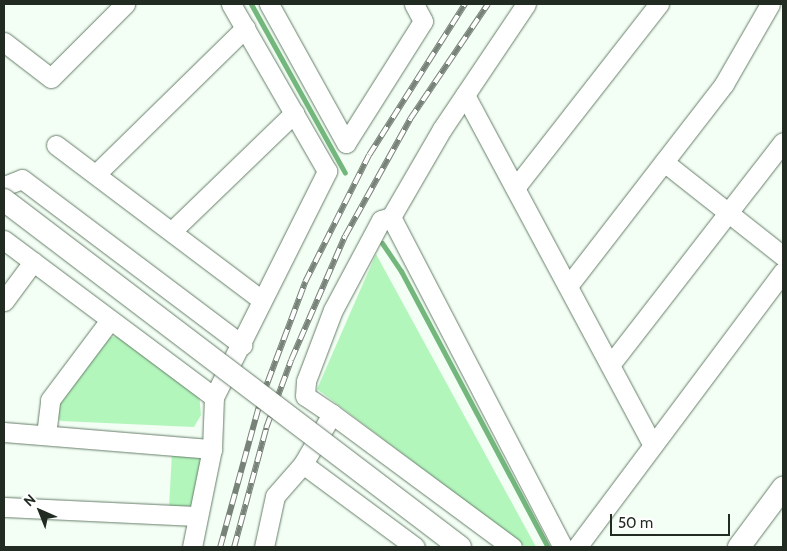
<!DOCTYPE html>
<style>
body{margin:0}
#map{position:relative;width:787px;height:551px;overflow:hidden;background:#f3fef4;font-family:Cabin,sans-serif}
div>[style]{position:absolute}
.green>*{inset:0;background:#b3f6bc}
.stream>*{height:5px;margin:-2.5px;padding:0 2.5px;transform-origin:2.5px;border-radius:2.5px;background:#73b77d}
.roads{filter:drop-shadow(0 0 1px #667e69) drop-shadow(0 0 1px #667e69)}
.minor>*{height:19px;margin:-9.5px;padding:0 9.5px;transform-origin:9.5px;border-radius:9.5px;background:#fff}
.tertiary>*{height:22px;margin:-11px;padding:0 11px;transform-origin:11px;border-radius:11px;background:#fff}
.rail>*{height:5.5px;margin-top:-2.75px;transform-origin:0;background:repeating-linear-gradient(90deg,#fff 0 11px,#788279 0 22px);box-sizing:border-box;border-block:1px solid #788279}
.bridges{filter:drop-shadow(0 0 1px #667e69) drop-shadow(0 0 1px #667e69)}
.tertiary-bridge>*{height:22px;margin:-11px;padding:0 11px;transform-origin:11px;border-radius:11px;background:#fff}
span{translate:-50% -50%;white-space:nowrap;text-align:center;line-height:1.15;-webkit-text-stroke:5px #fff;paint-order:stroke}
.frame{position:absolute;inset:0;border:5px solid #212b22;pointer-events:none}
.north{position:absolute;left:15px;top:486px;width:50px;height:50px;-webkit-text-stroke:4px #fff;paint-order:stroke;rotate:316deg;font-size:14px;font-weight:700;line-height:20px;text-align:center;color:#212b22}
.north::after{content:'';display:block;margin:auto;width:18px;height:22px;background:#212b22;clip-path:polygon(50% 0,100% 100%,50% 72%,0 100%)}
.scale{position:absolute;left:610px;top:514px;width:120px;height:22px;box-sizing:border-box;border:2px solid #212b22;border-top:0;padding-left:6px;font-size:15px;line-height:18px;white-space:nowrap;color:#212b22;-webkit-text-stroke:4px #fff;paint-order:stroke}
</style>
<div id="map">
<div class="green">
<i style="clip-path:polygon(376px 254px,536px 547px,526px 547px,317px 389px)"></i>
<i style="clip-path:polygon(118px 336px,199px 394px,201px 415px,194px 427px,61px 421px,57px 418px,60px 404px,110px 337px)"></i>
<i style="clip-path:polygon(172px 452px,203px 458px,193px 507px,169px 508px)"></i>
</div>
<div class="stream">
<i style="left:251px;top:4px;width:193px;rotate:60.9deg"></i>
<i style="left:382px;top:243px;width:34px;rotate:56deg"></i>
<i style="left:401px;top:271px;width:313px;rotate:62deg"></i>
</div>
<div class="roads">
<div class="minor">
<i style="left:269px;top:4px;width:159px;rotate:61deg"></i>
<i style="left:346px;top:143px;width:144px;rotate:-57.7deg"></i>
<i style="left:423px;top:21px;width:19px;rotate:-118deg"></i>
<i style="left:526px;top:4px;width:151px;rotate:123.9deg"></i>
<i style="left:442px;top:129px;width:102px;rotate:120.1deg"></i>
<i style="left:391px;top:217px;width:372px;rotate:62.5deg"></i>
<i style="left:4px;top:42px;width:59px;rotate:37.5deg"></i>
<i style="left:51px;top:78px;width:105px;rotate:-45deg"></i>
<i style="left:465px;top:95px;width:397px;rotate:61.8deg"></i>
<i style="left:56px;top:145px;width:258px;rotate:37deg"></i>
<i style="left:664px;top:162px;width:152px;rotate:38.3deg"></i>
<i style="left:96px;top:174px;width:209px;rotate:-44.4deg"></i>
<i style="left:4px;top:186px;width:19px;rotate:-21deg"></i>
<i style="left:22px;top:179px;width:276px;rotate:37deg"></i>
<i style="left:515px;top:188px;width:234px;rotate:-52deg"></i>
<i style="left:172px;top:231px;width:170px;rotate:-44deg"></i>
<i style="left:4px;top:240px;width:262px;rotate:36.8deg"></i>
<i style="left:568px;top:286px;width:255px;rotate:-52.3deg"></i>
<i style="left:724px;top:84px;width:92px;rotate:-60.1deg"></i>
<i style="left:4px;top:301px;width:49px;rotate:-53.4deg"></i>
<i style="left:610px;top:365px;width:282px;rotate:-52.2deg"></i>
<i style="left:332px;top:414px;width:224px;rotate:36.5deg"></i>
<i style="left:4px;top:432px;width:209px;rotate:4.7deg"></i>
<i style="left:46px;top:435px;width:35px;rotate:-83deg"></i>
<i style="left:50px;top:400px;width:100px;rotate:-53.1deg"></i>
<i style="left:303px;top:464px;width:139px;rotate:36.5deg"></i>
<i style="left:4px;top:507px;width:193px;rotate:2.7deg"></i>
<i style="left:192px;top:547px;width:100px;rotate:-78.5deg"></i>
<i style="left:212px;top:449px;width:52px;rotate:-87.8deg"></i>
<i style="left:214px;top:397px;width:253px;rotate:-63.4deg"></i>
<i style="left:327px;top:171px;width:193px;rotate:-119.9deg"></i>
<i style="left:264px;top:547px;width:52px;rotate:-77.8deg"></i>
<i style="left:275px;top:496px;width:43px;rotate:-48.8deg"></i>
<i style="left:303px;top:464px;width:58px;rotate:-59.9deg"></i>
<i style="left:332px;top:414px;width:32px;rotate:-146deg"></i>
<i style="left:305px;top:396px;width:15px;rotate:-86deg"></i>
<i style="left:306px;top:381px;width:76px;rotate:-69.2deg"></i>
<i style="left:333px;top:310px;width:102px;rotate:-61.9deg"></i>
<i style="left:381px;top:220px;width:10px;rotate:-17deg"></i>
<i style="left:577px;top:547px;width:344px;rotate:-53.2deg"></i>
</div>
<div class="tertiary">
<i style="left:739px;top:547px;width:74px;rotate:-53.3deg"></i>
</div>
</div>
<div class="rail">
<i style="left:220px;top:547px;width:150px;rotate:-74.6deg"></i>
<i style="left:260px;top:402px;width:128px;rotate:-69.4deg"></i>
<i style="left:305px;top:282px;width:142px;rotate:-63.3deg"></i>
<i style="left:369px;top:155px;width:179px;rotate:-57.6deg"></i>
<i style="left:234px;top:547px;width:123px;rotate:-74.9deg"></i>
<i style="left:266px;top:428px;width:72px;rotate:-69.8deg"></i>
<i style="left:291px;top:360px;width:135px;rotate:-66.5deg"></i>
<i style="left:345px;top:236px;width:134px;rotate:-60.9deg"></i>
<i style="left:410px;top:119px;width:139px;rotate:-55.9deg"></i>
</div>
<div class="bridges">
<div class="tertiary-bridge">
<i style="left:4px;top:200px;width:573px;rotate:37.27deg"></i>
</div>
</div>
<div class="frame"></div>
<div class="north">N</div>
<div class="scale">50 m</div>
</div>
